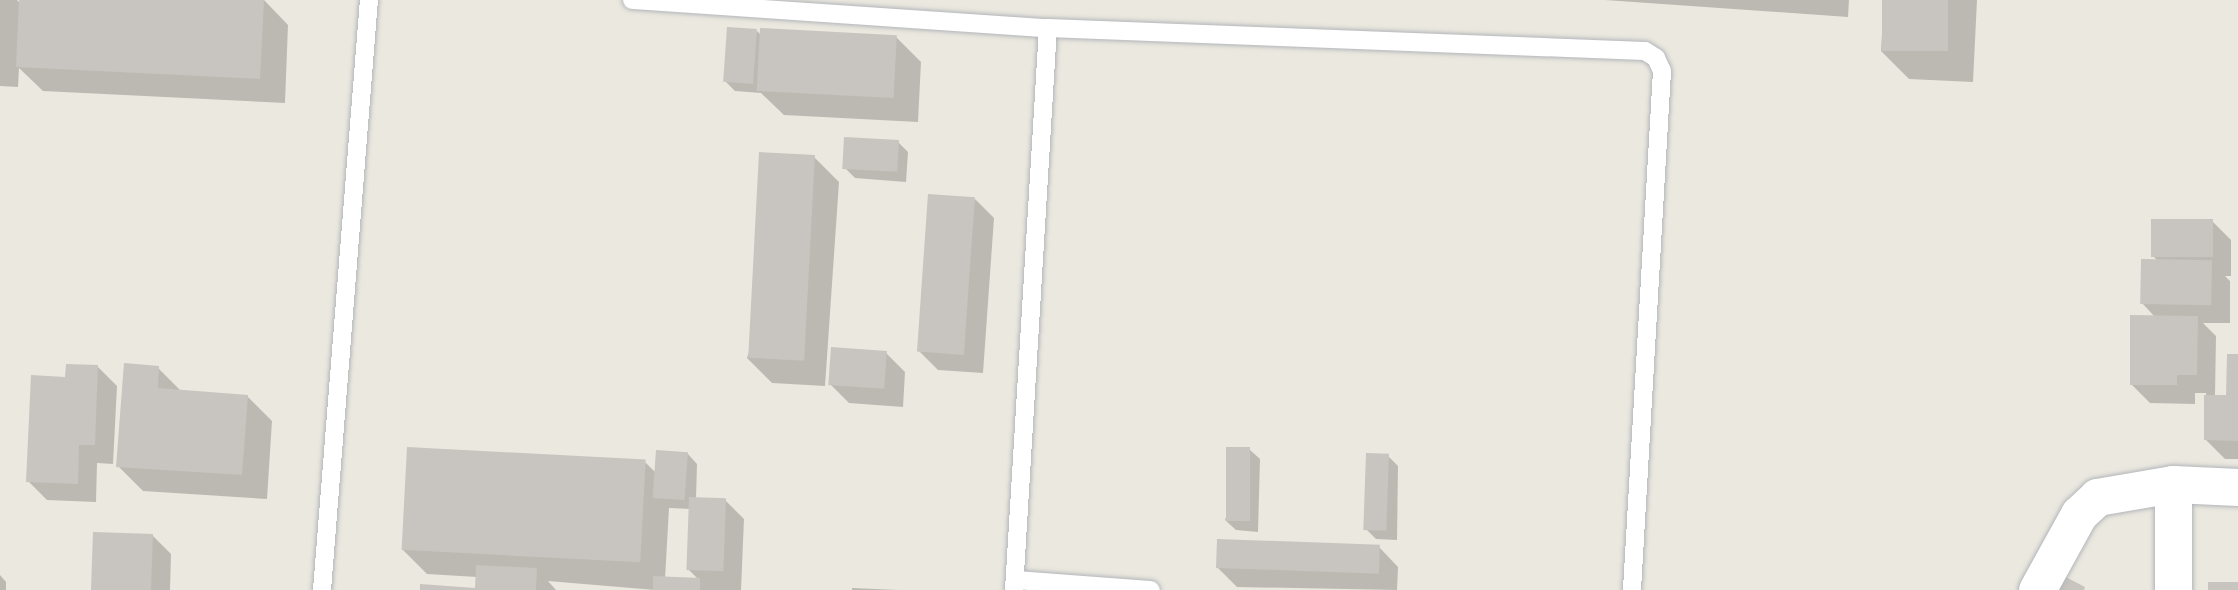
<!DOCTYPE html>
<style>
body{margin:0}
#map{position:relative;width:2238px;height:590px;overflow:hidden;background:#ebe8df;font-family:Lato,sans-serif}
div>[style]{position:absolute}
.shadow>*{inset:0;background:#0003}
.building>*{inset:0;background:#c8c4bf;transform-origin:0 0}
.roads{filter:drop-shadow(0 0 2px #b2b6ba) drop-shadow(0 0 2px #b2b6ba)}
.lane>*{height:18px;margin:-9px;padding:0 9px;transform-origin:9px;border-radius:9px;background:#fff}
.street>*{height:37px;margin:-18.5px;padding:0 18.5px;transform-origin:18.5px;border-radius:18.5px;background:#fff}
span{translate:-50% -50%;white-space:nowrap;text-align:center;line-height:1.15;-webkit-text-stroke:6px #fff;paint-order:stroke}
</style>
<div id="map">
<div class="shadow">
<i style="clip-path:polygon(0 0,17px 0,21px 4px,21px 0,264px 0,288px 25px,285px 103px,43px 91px,19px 68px,18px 87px,0 86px)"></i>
<i style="clip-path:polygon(1605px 0,1849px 0,1848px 17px)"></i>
<i style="clip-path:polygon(1884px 0,1977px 0,1973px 82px,1909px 79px,1881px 51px)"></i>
<i style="clip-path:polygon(757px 31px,762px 36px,896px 37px,921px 62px,918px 122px,784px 115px,761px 93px,735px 91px,725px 81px)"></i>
<i style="clip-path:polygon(898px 142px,908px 152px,906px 182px,855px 178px,845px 168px)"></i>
<i style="clip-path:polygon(814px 157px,839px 182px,825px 386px,772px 383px,747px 358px)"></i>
<i style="clip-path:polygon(975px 199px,994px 218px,983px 373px,938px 370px,919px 351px)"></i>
<i style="clip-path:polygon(2212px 221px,2231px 240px,2231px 276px,2225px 276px,2230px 281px,2230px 323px,2203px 323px,2216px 336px,2215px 396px,2228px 396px,2238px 356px,2238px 459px,2225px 459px,2206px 440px,2206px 393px,2195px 393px,2195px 404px,2150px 403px,2131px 384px,2155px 317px,2142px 303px,2158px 261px,2153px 256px)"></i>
<i style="clip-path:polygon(886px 353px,905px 372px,903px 407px,849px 403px,830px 384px)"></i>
<i style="clip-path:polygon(98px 367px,117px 386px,113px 464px,97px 463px,96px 502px,47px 500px,28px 481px,67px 379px)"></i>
<i style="clip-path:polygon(158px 368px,182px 392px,247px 396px,272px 421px,267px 499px,143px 491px,118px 466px)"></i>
<i style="clip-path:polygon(1249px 449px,1260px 459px,1258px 532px,1236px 530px,1225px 520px)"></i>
<i style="clip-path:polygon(evenodd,687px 453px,697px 464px,696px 499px,725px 500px,744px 519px,741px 590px,655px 590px,548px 581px,556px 590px,422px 590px,476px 590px,477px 577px,427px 574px,402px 549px,646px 463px,657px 474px,687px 453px,669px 508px,691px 509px,688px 569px,699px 580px,665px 579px,669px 508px)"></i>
<i style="clip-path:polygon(1388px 456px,1398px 466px,1397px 540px,1376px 539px,1366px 529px)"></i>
<i style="clip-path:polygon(152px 535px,171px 554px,170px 590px,93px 590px)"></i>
<i style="clip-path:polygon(1379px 547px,1398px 567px,1397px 590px,1237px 587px,1218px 568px)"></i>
<i style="clip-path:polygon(0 575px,6px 582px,6px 590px,0 590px)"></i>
<i style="clip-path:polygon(852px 588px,898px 590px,852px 590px)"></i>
</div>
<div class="building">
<i style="clip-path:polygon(19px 0,264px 0,260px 79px,16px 67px)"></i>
<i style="left:1882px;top:0;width:66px;height:51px"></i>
<i style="left:727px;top:27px;width:30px;height:55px;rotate:4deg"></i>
<i style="left:760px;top:28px;width:137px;height:63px;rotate:3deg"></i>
<i style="left:844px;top:137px;width:55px;height:32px;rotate:3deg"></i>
<i style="left:759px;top:152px;width:56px;height:206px;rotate:3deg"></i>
<i style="left:928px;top:194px;width:47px;height:158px;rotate:4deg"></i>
<i style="left:2151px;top:219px;width:62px;height:38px"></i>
<i style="left:2141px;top:259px;width:71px;height:45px;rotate:1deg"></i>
<i style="clip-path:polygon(2130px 315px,2198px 316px,2197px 375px,2177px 375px,2177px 385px,2130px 385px)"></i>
<i style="left:831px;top:347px;width:56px;height:38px;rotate:4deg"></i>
<i style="clip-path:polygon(2227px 354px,2238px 354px,2238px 441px,2204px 440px,2204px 395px,2226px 395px)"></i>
<i style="clip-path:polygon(124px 363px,159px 366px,158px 388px,248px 395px,242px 475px,116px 467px)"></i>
<i style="clip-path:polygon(66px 364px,98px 365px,95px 445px,79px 445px,78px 484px,26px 482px,31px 375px,65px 377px)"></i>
<i style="left:407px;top:447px;width:239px;height:103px;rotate:3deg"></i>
<i style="left:1226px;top:447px;width:24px;height:74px"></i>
<i style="left:656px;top:450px;width:32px;height:48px;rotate:4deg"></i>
<i style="left:1366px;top:453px;width:23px;height:77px;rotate:2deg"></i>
<i style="left:689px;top:497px;width:37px;height:73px;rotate:2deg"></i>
<i style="left:93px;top:532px;width:60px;height:58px;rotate:2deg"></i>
<i style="left:1217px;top:539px;width:163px;height:29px;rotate:2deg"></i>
<i style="clip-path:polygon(476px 565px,537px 568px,536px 590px,420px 590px,420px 584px,475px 588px)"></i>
<i style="clip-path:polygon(2054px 571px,2085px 587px,2084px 590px,2044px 590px)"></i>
<i style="clip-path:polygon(653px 576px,700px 578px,700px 590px,653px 590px)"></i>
<i style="left:2208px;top:582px;width:30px;height:8px"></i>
</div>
<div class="roads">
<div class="lane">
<i style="left:632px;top:0;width:417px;rotate:3.9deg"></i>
<i style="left:1015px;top:580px;width:136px;rotate:4.2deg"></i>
<i style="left:322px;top:590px;width:592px;rotate:-85.45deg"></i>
<i style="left:1014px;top:590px;width:563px;rotate:-86.54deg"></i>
<i style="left:1048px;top:28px;width:597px;rotate:2.21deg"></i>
<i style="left:1645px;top:51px;width:13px;rotate:32deg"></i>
<i style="left:1656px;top:58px;width:14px;rotate:65deg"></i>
<i style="left:1662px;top:71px;width:520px;rotate:93.31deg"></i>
</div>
<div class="street">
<i style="left:2037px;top:590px;width:87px;rotate:-61.1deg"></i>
<i style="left:2079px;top:514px;width:25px;rotate:-43deg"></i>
<i style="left:2097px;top:497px;width:77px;rotate:-9.7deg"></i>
<i style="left:2173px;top:590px;width:106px;rotate:-90deg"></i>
<i style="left:2173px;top:484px;width:65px;rotate:2.6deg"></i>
</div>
</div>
</div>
